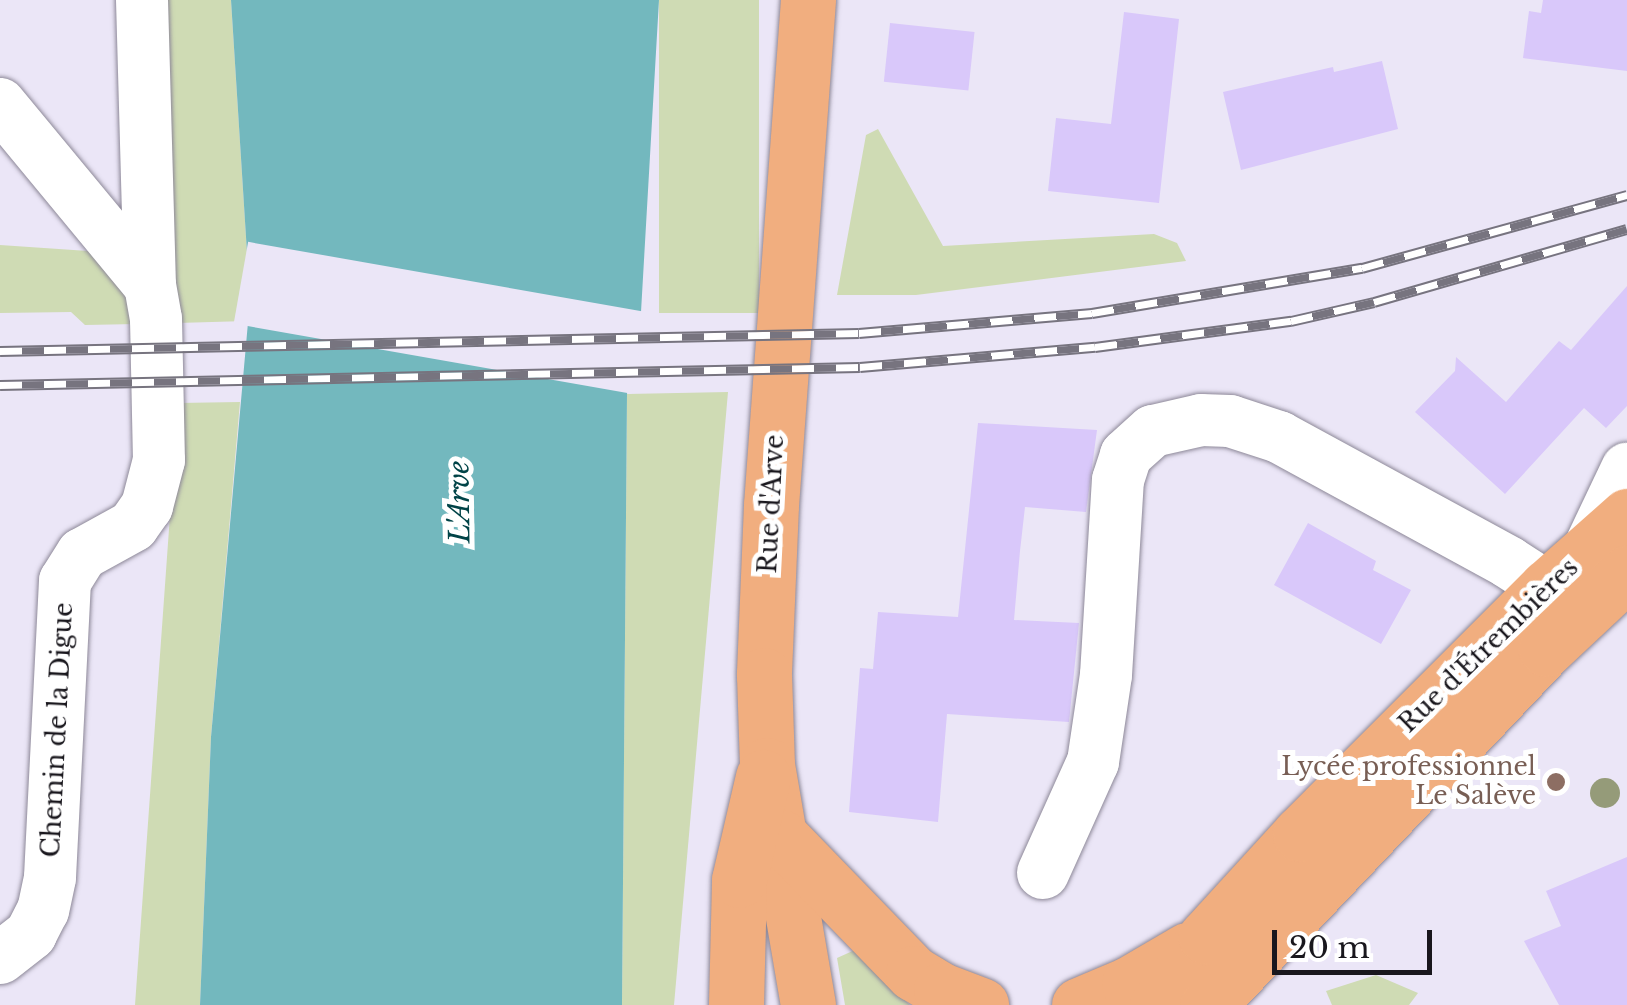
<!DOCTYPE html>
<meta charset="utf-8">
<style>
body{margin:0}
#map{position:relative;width:1627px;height:1005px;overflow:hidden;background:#ebe6f7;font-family:"Libre Baskerville",serif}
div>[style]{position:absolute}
.green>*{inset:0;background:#cfdbb4;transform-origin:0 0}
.water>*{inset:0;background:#73b8be}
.pier>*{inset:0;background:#ebe6f7;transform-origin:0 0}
.building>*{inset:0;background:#d9c8fa;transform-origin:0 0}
.roads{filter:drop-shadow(0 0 2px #8d8898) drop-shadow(0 0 2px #8d8898)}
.minor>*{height:52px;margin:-26px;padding:0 26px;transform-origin:26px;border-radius:26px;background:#fff}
.major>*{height:55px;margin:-27.5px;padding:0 27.5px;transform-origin:27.5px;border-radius:27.5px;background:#f1ae7f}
.rail>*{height:11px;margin-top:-5.5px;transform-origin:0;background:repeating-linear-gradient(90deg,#fff 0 22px,#77747f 0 44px);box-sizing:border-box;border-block:2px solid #77747f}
.trees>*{width:30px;height:30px;margin:-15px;border-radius:50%;background:#959b79}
.dots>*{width:28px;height:28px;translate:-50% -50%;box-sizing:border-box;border:5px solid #fff;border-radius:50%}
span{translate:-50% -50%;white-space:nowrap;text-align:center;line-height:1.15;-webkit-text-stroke:10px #fff;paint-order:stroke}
.street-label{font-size:25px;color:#19171d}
.education-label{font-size:25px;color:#785e54}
.right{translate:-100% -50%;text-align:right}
.water-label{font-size:28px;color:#004347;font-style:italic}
.scale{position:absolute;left:1272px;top:930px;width:160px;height:45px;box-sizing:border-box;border:5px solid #19171d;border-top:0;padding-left:12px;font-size:30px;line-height:35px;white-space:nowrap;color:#19171d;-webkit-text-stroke:8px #fff;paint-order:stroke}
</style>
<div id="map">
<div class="green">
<i style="clip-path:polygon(159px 0,231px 0,250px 300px,247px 321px,177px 323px)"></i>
<i style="left:659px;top:0;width:100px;height:313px"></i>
<i style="clip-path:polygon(878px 129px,943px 246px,1154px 234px,1177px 243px,1186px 261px,916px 295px,837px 295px,866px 135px)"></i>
<i style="clip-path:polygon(0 245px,88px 251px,128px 286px,137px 324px,85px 325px,71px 312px,0 313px)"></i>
<i style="clip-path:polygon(728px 392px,674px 1005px,622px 1005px,627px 394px)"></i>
<i style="clip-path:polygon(240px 402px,211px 737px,200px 1005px,135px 1005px,178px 403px)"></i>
<i style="clip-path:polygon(857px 949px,892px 988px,910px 1005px,845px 1005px,837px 958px)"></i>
<i style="clip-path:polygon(1376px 975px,1418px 993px,1409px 1005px,1332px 1005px,1326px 991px)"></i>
</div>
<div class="water">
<i style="clip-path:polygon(231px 0,659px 0,641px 312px,627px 394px,622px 1005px,200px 1005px,211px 737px,250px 300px)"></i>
</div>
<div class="pier">
<i style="left:646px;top:312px;width:83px;height:404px;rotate:100deg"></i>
</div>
<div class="building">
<i style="clip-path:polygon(1543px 0,1627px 0,1627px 71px,1523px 58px,1529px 11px,1541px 13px)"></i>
<i style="clip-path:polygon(1124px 12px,1179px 19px,1159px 203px,1048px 191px,1056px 118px,1111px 124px)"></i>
<i style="left:890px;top:23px;width:85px;height:59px;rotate:6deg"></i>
<i style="clip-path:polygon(1382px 61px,1398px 129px,1241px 170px,1223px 92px,1333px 67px,1334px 72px)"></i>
<i style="clip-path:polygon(1627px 286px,1627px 406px,1606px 428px,1584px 408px,1505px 494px,1415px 412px,1455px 371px,1456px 357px,1506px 402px,1559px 341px,1571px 350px)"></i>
<i style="clip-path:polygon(978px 423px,1097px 430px,1086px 512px,1025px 507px,1020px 551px,1014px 620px,1079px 623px,1069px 722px,947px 714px,938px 822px,849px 812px,860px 668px,873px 669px,878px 612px,958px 617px)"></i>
<i style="clip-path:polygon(1308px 523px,1376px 561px,1373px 570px,1411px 590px,1381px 644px,1274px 585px)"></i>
<i style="clip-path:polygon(1627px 857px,1627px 1005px,1559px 1005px,1524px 941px,1561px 926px,1546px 891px)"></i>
</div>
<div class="roads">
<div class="minor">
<i style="left:142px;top:0;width:285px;rotate:88.4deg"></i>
<i style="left:0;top:104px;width:235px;rotate:50.4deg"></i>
<i style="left:150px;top:285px;width:35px;rotate:80deg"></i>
<i style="left:156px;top:319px;width:141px;rotate:88.8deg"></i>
<i style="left:159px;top:460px;width:48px;rotate:104.6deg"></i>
<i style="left:147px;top:506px;width:24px;rotate:125deg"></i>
<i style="left:133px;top:526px;width:58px;rotate:151.2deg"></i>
<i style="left:82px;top:554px;width:32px;rotate:122deg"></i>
<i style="left:65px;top:581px;width:297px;rotate:92.9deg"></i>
<i style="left:50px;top:878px;width:33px;rotate:102deg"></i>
<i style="left:43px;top:910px;width:27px;rotate:117deg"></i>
<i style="left:31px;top:934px;width:39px;rotate:142deg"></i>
<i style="left:1589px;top:549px;width:89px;rotate:-64.6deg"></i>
<i style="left:1043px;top:873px;width:122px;rotate:-65.8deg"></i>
<i style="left:1093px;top:762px;width:88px;rotate:-81.5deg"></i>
<i style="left:1106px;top:675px;width:195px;rotate:-86.5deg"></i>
<i style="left:1118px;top:480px;width:26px;rotate:-72deg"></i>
<i style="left:1126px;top:455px;width:36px;rotate:-42deg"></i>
<i style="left:1153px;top:431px;width:49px;rotate:-12.9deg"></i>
<i style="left:1201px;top:420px;width:29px;rotate:2deg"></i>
<i style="left:1230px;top:421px;width:52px;rotate:18.1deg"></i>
<i style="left:1279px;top:437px;width:261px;rotate:28.6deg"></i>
<i style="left:1508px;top:562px;width:46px;rotate:32.7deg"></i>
<i style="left:1547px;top:587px;width:43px;rotate:44.1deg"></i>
</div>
<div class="major">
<i style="left:808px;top:0;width:506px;rotate:94.19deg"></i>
<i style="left:771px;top:505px;width:170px;rotate:92.4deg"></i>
<i style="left:764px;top:675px;width:90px;rotate:88.1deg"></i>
<i style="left:767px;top:765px;width:243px;rotate:80.3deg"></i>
<i style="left:781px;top:837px;width:190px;rotate:45.9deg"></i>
<i style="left:913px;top:973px;width:33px;rotate:31deg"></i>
<i style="left:941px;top:990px;width:43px;rotate:20.6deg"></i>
<i style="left:736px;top:1005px;width:125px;rotate:-88.6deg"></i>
<i style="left:739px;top:880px;width:106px;rotate:-76.9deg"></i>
<i style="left:1079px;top:1005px;width:54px;rotate:-22.8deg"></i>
<i style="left:1129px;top:984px;width:67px;rotate:-30.4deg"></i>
<i style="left:1157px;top:1005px;width:84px;rotate:-54.2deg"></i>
<i style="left:1206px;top:937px;width:139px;rotate:-47.6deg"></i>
<i style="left:1300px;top:834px;width:349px;rotate:-45deg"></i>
<i style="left:1547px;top:587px;width:107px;rotate:-41.6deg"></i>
<i style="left:1208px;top:1005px;width:491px;rotate:-46.5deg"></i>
<i style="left:1546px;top:649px;width:111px;rotate:-43.2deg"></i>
</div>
</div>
<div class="rail">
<i style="left:0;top:351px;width:859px;rotate:-1.2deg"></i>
<i style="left:859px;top:333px;width:234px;rotate:-4.9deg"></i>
<i style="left:1092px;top:313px;width:274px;rotate:-9.5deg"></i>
<i style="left:1362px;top:268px;width:275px;rotate:-15.4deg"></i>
<i style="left:0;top:385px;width:860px;rotate:-1.2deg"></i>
<i style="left:860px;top:367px;width:236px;rotate:-4.9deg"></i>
<i style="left:1095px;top:347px;width:198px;rotate:-7.6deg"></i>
<i style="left:1291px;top:321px;width:85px;rotate:-12.9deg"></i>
<i style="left:1374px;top:302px;width:263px;rotate:-16.1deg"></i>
</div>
<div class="trees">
<i style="left:1605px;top:793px"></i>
</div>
<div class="dots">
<i style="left:1556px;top:782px;background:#8d6e63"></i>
</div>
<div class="street-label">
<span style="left:772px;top:504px;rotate:-87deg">Rue d'Arve</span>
<span style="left:1489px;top:646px;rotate:-44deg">Rue d'Étrembières</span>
<span style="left:58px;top:730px;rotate:-87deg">Chemin de la Digue</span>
</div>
<div class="education-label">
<span class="right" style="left:1536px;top:782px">Lycée professionnel<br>Le Salève</span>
</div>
<div class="water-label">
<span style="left:460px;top:502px;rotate:-91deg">L'Arve</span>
</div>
<div class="scale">20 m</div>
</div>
